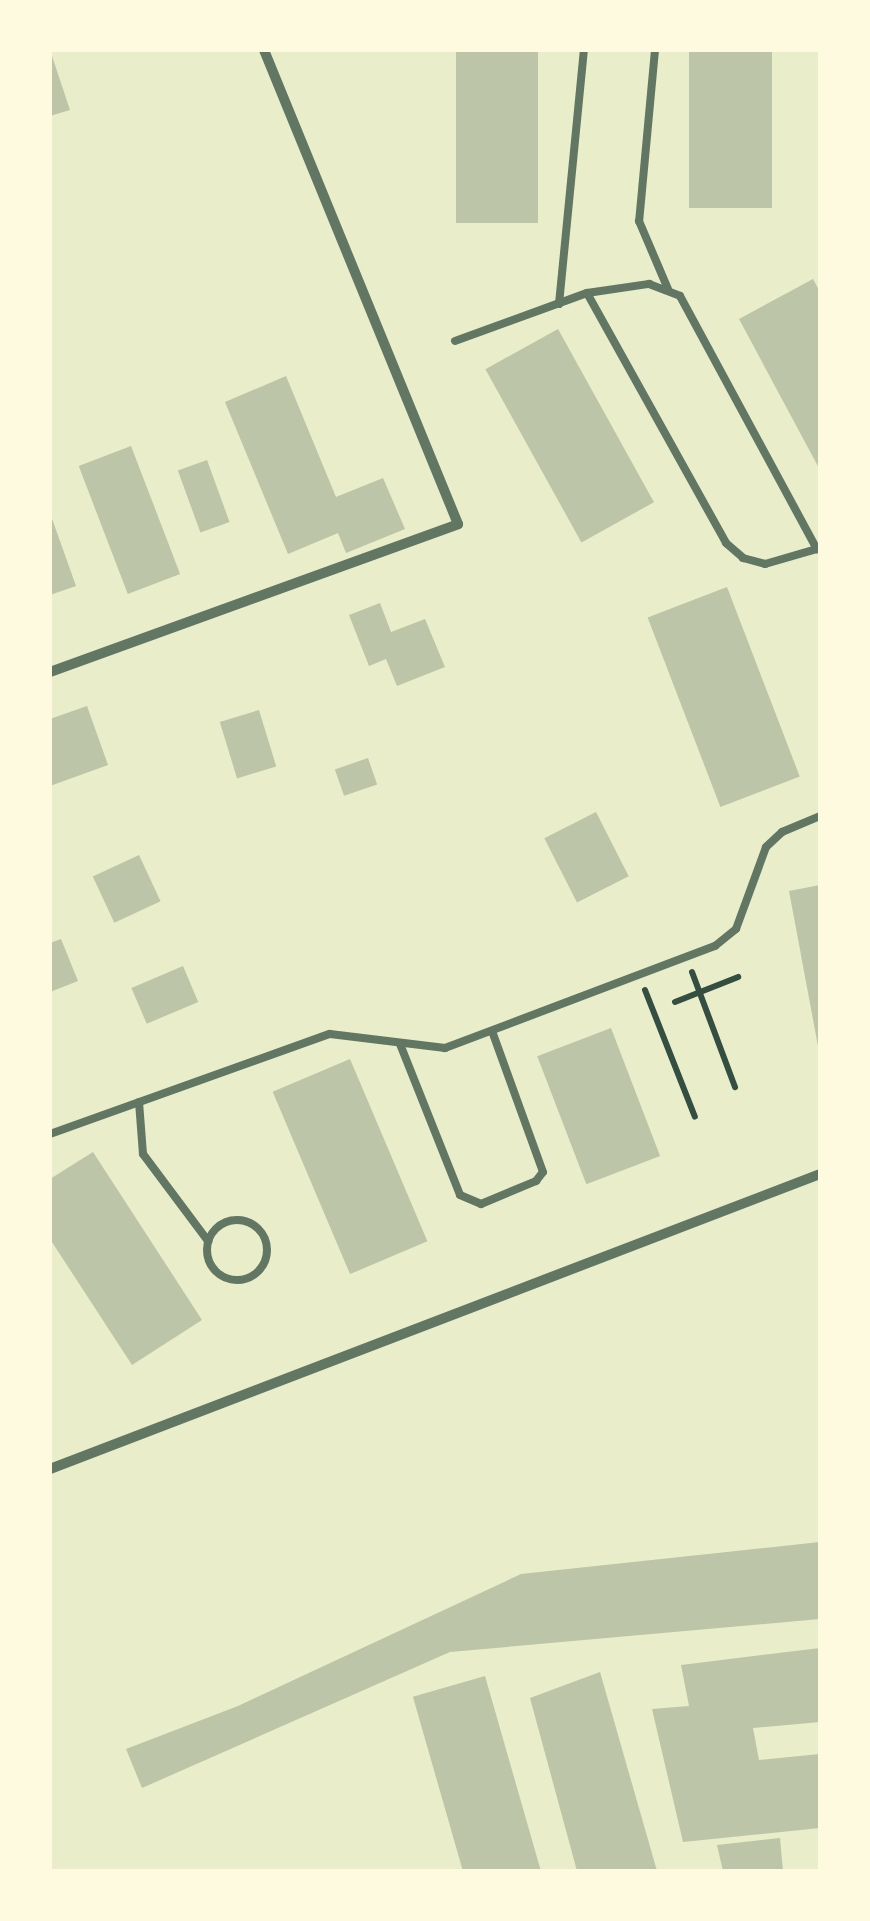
<!DOCTYPE html>
<style>
body{margin:0}
#map{position:relative;width:870px;height:1921px;overflow:hidden;background:#e9edc9;font-family:Barlow,sans-serif}
div>[style]{position:absolute}
.building>*{inset:0;background:#bcc5a7;transform-origin:0 0}
.path>*{height:6px;margin:-3px;padding:0 3px;transform-origin:3px;border-radius:3px;background:#344e41}
.service>*{height:8px;margin:-4px;padding:0 4px;transform-origin:4px;border-radius:4px;background:#617663}
.service>.ring{margin:-4px;padding:0;box-sizing:content-box;background:none;border:8px solid #617663;border-radius:50%}
.minor>*{height:10px;margin:-5px;padding:0 5px;transform-origin:5px;border-radius:5px;background:#617663}
span{translate:-50% -50%;white-space:nowrap;text-align:center;line-height:1.15;-webkit-text-stroke:8px #fefae0;paint-order:stroke}
.frame{position:absolute;inset:0;border:52px solid #fefae0;pointer-events:none}
</style>
<div id="map">
<div class="building">
<i style="clip-path:polygon(50px 50px,70px 110px,50px 116px)"></i>
<i style="left:456px;top:50px;width:82px;height:173px"></i>
<i style="left:689px;top:50px;width:83px;height:158px"></i>
<i style="clip-path:polygon(813px 279px,820px 292px,820px 470px,739px 319px)"></i>
<i style="left:558px;top:329px;width:198px;height:83px;rotate:61deg"></i>
<i style="clip-path:polygon(286px 376px,336px 497px,383px 478px,405px 529px,346px 553px,338px 533px,288px 554px,225px 402px)"></i>
<i style="left:131px;top:446px;width:137px;height:56px;rotate:69deg"></i>
<i style="left:207px;top:460px;width:66px;height:31px;rotate:70deg"></i>
<i style="clip-path:polygon(50px 513px,76px 586px,50px 595px)"></i>
<i style="left:727px;top:587px;width:203px;height:85px;rotate:69deg"></i>
<i style="clip-path:polygon(380px 603px,391px 632px,425px 619px,445px 667px,397px 686px,386px 659px,369px 666px,349px 615px)"></i>
<i style="clip-path:polygon(87px 706px,108px 765px,50px 786px,50px 719px)"></i>
<i style="left:259px;top:710px;width:59px;height:41px;rotate:73deg"></i>
<i style="left:368px;top:758px;width:28px;height:35px;rotate:71deg"></i>
<i style="left:596px;top:812px;width:72px;height:58px;rotate:63deg"></i>
<i style="left:139px;top:855px;width:51px;height:51px;rotate:65deg"></i>
<i style="clip-path:polygon(820px 885px,820px 1046px,818px 1046px,789px 891px)"></i>
<i style="clip-path:polygon(61px 939px,78px 981px,50px 992px,50px 943px)"></i>
<i style="left:183px;top:966px;width:39px;height:56px;rotate:67deg"></i>
<i style="left:611px;top:1028px;width:137px;height:79px;rotate:69deg"></i>
<i style="left:350px;top:1059px;width:198px;height:84px;rotate:67deg"></i>
<i style="clip-path:polygon(93px 1152px,202px 1320px,132px 1365px,50px 1239px,50px 1179px)"></i>
<i style="clip-path:polygon(820px 1542px,820px 1619px,450px 1652px,142px 1788px,126px 1749px,238px 1706px,521px 1574px)"></i>
<i style="clip-path:polygon(820px 1648px,820px 1722px,753px 1728px,759px 1760px,820px 1754px,820px 1828px,683px 1842px,652px 1709px,689px 1706px,681px 1665px)"></i>
<i style="clip-path:polygon(600px 1672px,657px 1871px,577px 1871px,530px 1698px)"></i>
<i style="left:485px;top:1676px;width:203px;height:75px;rotate:74deg"></i>
<i style="clip-path:polygon(780px 1838px,783px 1871px,723px 1871px,717px 1845px)"></i>
</div>
<div class="path">
<i style="left:692px;top:972px;width:123px;rotate:69.5deg"></i>
<i style="left:645px;top:990px;width:136px;rotate:68.5deg"></i>
<i style="left:675px;top:1002px;width:68px;rotate:-21.6deg"></i>
</div>
<div class="service">
<i style="left:655px;top:50px;width:172px;rotate:95.3deg"></i>
<i style="left:639px;top:221px;width:74px;rotate:66.9deg"></i>
<i style="left:587px;top:293px;width:63px;rotate:-8.3deg"></i>
<i style="left:649px;top:284px;width:33px;rotate:21deg"></i>
<i style="left:680px;top:296px;width:288px;rotate:61.6deg"></i>
<i style="left:559px;top:304px;width:255px;rotate:-84.4deg"></i>
<i style="left:455px;top:341px;width:140px;rotate:-20deg"></i>
<i style="left:587px;top:293px;width:286px;rotate:60.9deg"></i>
<i style="left:726px;top:543px;width:23px;rotate:41deg"></i>
<i style="left:743px;top:558px;width:23px;rotate:15deg"></i>
<i style="left:765px;top:564px;width:57px;rotate:-16.2deg"></i>
<i style="left:400px;top:1044px;width:162px;rotate:68.3deg"></i>
<i style="left:460px;top:1195px;width:23px;rotate:23deg"></i>
<i style="left:481px;top:1204px;width:60px;rotate:-22.7deg"></i>
<i style="left:536px;top:1181px;width:11px;rotate:-52deg"></i>
<i style="left:543px;top:1172px;width:150px;rotate:-109.9deg"></i>
<i style="left:139px;top:1102px;width:52px;rotate:85.6deg"></i>
<i style="left:143px;top:1154px;width:109px;rotate:53.2deg"></i>
<i style="left:50px;top:1134px;width:297px;rotate:-19.7deg"></i>
<i style="left:330px;top:1034px;width:116px;rotate:6.9deg"></i>
<i style="left:445px;top:1048px;width:289px;rotate:-20.7deg"></i>
<i style="left:715px;top:946px;width:27px;rotate:-39deg"></i>
<i style="left:736px;top:929px;width:87px;rotate:-69.9deg"></i>
<i style="left:766px;top:847px;width:22px;rotate:-43deg"></i>
<i style="left:782px;top:832px;width:41px;rotate:-22.8deg"></i>
<i class="ring" style="left:207px;top:1220px;width:52px;height:52px"></i>
</div>
<div class="minor">
<i style="left:50px;top:672px;width:434px;rotate:-19.9deg"></i>
<i style="left:458px;top:524px;width:512px;rotate:-112.26deg"></i>
<i style="left:50px;top:1469px;width:825px;rotate:-20.96deg"></i>
</div>
<div class="frame"></div>
</div>
